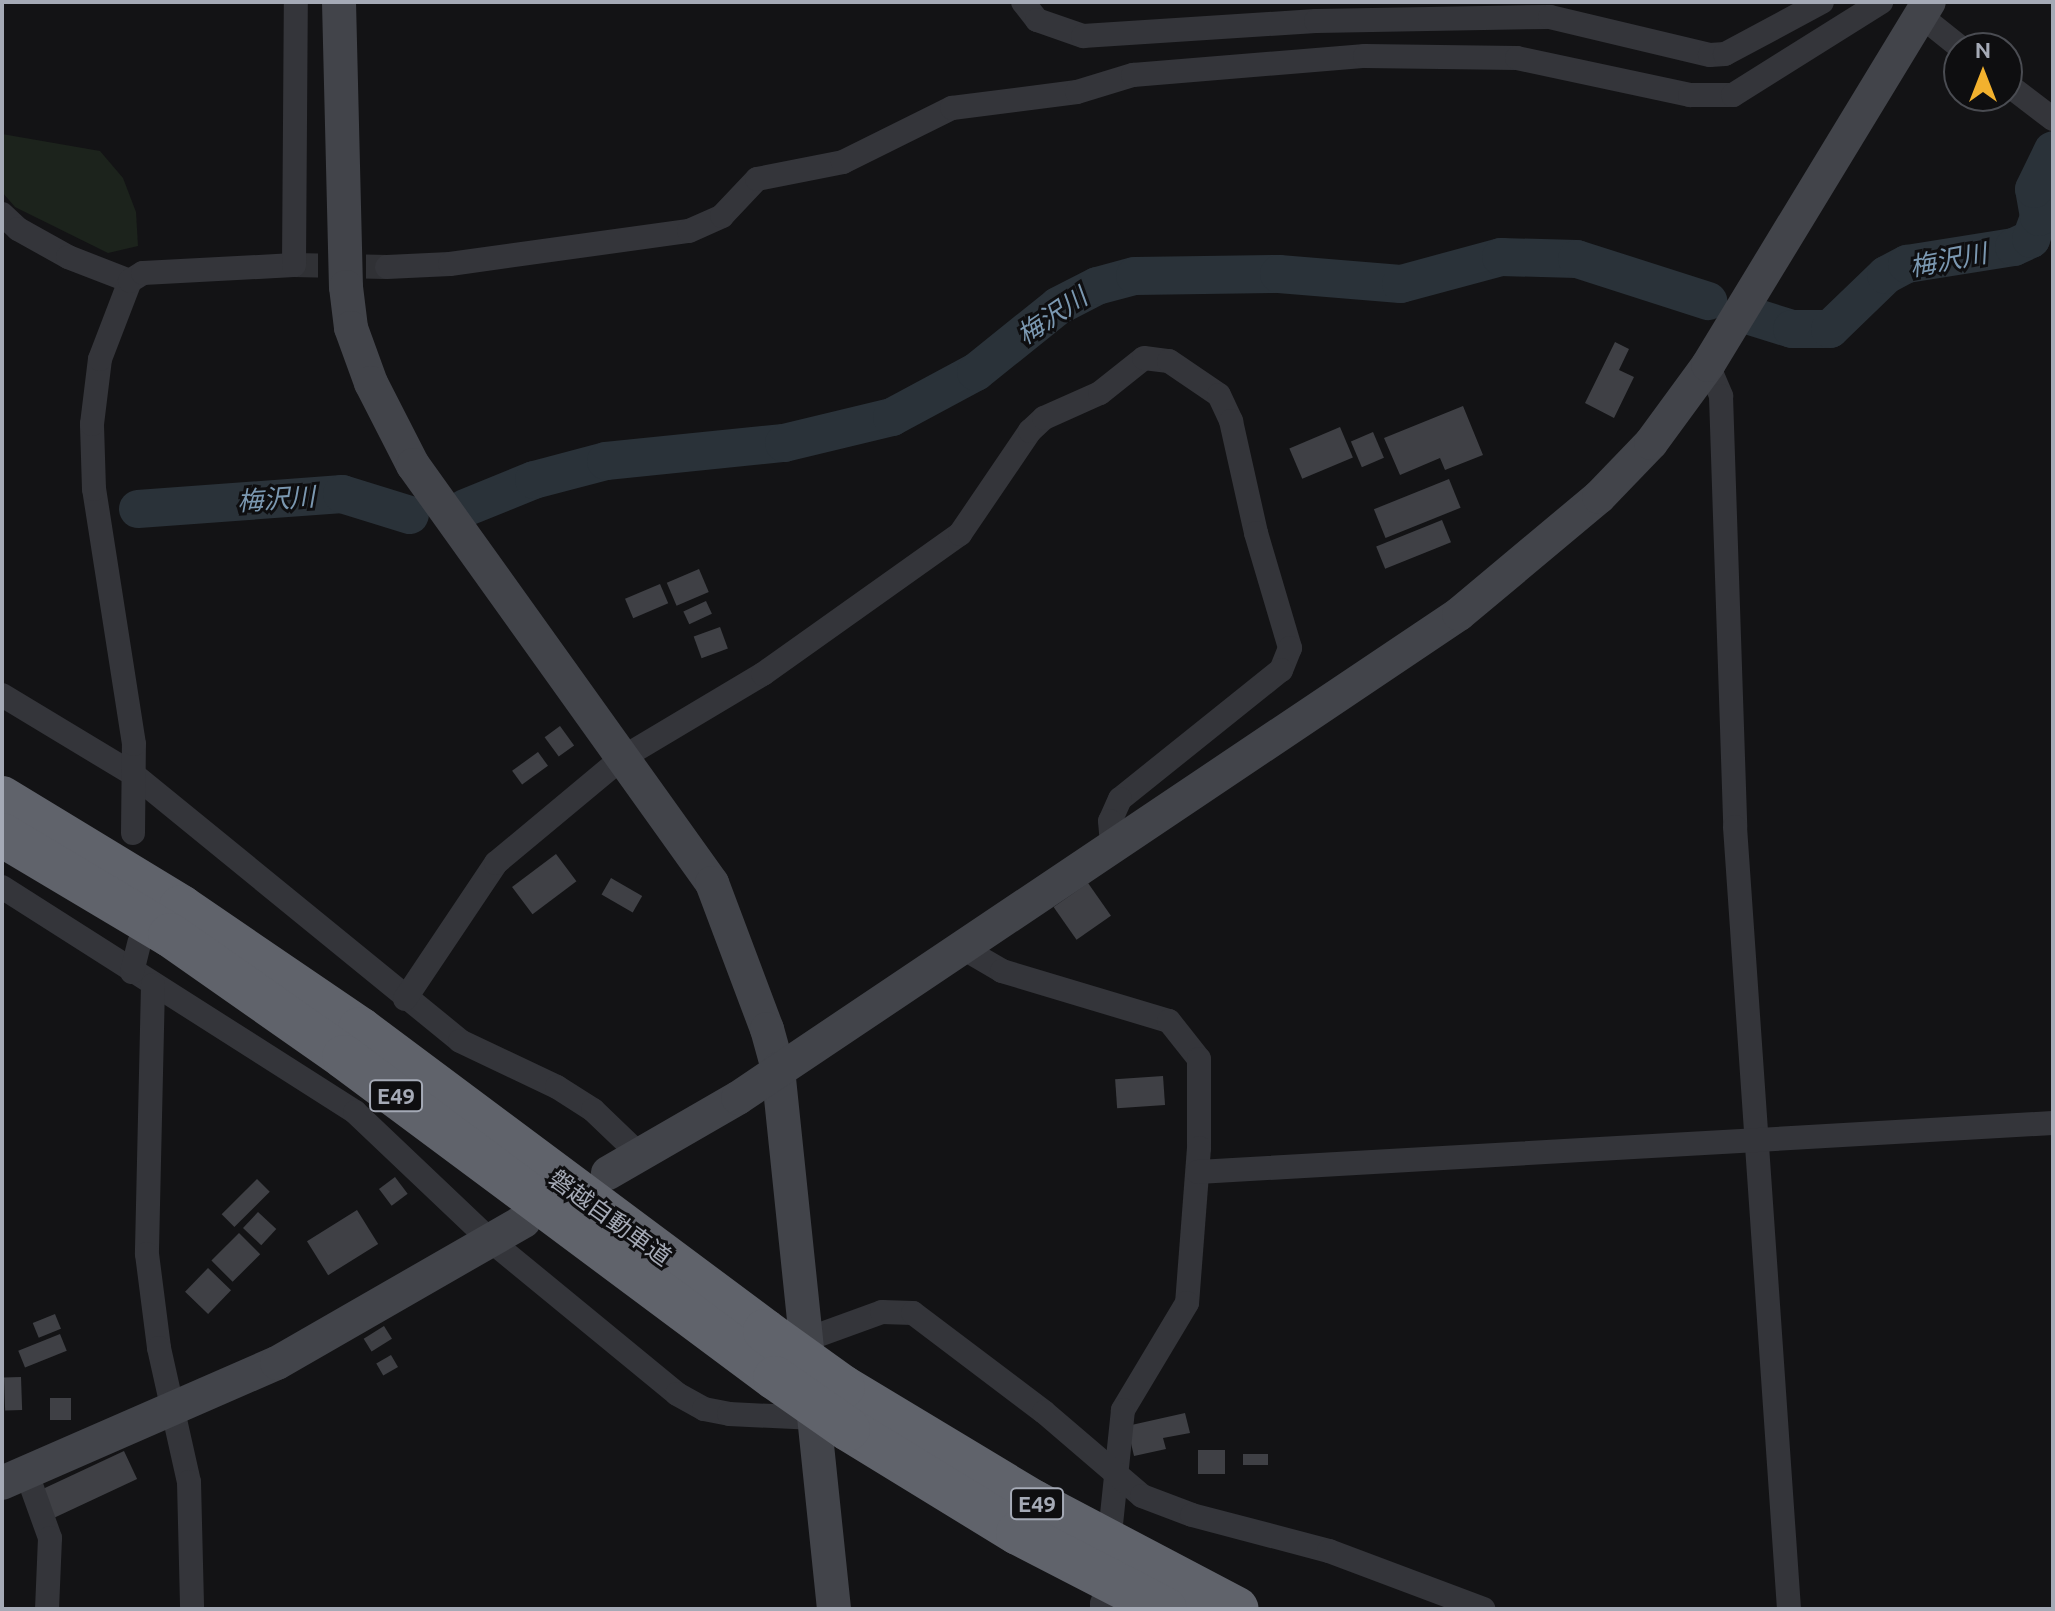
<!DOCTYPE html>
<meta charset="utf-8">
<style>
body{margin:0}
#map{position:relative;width:2055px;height:1611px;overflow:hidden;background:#131315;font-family:Ubuntu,"Noto Sans JP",sans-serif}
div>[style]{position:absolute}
.green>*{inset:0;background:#1c231c}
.river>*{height:38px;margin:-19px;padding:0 19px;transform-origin:19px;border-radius:19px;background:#2a3239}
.building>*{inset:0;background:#3f4045;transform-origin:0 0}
.street-tunnel>*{height:24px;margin-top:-12px;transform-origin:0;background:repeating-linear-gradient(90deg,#303135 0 24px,transparent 0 36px)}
.street>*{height:24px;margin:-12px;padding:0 12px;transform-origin:12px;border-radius:12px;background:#34353a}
.secondary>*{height:34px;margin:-17px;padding:0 17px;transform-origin:17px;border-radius:17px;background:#42444a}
.highway>*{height:44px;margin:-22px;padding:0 22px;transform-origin:22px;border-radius:22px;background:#60636b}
.highway-bridge>*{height:44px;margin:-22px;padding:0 22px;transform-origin:22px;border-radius:22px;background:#60636b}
span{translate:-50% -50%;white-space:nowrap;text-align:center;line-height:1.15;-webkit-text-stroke:6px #0e0e10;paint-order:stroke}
.shield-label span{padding:2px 6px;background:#0e0e10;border:2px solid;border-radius:6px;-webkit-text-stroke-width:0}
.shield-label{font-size:22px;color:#a5aab6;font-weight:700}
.street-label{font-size:24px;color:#a5aab6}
.water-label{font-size:26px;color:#7b98b1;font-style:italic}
.frame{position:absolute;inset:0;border:4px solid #a5aab6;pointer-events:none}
.north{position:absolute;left:1943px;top:32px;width:80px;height:80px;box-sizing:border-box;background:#0e0e10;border:2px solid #4a4c52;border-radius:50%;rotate:0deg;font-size:22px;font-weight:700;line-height:32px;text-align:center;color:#a5aab6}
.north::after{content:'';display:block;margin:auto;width:28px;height:36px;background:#f2b12e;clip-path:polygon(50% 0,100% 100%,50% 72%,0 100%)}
</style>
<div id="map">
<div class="green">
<i style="clip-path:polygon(2px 134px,100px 151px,123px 178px,136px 212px,138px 246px,108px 253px,15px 207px,2px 192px)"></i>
</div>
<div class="river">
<i style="left:1744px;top:314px;width:50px;rotate:17.4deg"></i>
<i style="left:1792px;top:329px;width:38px"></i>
<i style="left:1830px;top:329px;width:78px;rotate:-44deg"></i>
<i style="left:1886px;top:275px;width:24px;rotate:-28deg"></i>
<i style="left:1907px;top:264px;width:108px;rotate:-9deg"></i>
<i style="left:2014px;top:247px;width:19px;rotate:-25deg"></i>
<i style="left:2031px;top:239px;width:23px;rotate:-70deg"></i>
<i style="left:2039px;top:217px;width:28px;rotate:-100deg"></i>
<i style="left:2034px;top:189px;width:43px;rotate:-64deg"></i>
<i style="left:465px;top:508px;width:74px;rotate:-22.1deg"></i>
<i style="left:534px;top:480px;width:74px;rotate:-14.8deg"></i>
<i style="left:606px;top:461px;width:179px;rotate:-5.8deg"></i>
<i style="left:784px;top:443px;width:111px;rotate:-13.5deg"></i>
<i style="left:892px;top:417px;width:95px;rotate:-28.2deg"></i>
<i style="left:976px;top:372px;width:105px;rotate:-38.8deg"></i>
<i style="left:1058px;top:306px;width:44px;rotate:-27.1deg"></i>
<i style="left:1097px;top:286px;width:39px;rotate:-15deg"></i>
<i style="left:1135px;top:276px;width:144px;rotate:-0.8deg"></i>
<i style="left:1279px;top:274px;width:122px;rotate:4.7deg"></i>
<i style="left:1401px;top:284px;width:104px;rotate:-15.1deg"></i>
<i style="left:1501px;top:257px;width:76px;rotate:1.5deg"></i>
<i style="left:1577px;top:259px;width:138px;rotate:17.8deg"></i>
<i style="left:138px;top:509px;width:205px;rotate:-4.2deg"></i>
<i style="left:342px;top:494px;width:71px;rotate:17.2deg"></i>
</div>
<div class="building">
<i style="clip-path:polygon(1615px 342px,1629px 349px,1619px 370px,1634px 377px,1614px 418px,1585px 403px)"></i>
<i style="clip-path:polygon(1463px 406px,1483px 455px,1445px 470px,1440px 458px,1400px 475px,1384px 438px)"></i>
<i style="left:1340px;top:427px;width:33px;height:55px;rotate:67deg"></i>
<i style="left:1373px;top:432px;width:28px;height:24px;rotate:67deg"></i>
<i style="left:1449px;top:479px;width:31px;height:81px;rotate:68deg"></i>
<i style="left:1442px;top:520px;width:24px;height:71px;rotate:68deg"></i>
<i style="left:699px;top:569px;width:25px;height:35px;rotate:67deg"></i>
<i style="left:660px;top:584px;width:21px;height:38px;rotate:67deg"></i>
<i style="left:706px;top:601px;width:14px;height:25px;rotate:65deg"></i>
<i style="left:720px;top:627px;width:23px;height:28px;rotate:70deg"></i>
<i style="left:560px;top:726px;width:24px;height:19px;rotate:54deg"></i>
<i style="left:538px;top:752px;width:17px;height:32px;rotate:54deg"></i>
<i style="left:556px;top:854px;width:34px;height:55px;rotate:53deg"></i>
<i style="left:611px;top:878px;width:36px;height:19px;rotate:30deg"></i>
<i style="left:1088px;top:883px;width:40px;height:42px;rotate:55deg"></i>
<i style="left:1163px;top:1076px;width:29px;height:48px;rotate:86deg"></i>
<i style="left:395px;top:1177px;width:21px;height:20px;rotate:53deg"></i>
<i style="left:257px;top:1179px;width:18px;height:50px;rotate:45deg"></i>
<i style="left:357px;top:1210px;width:40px;height:59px;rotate:58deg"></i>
<i style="left:258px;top:1212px;width:25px;height:22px;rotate:43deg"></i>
<i style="left:239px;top:1233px;width:30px;height:39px;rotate:45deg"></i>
<i style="left:208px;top:1268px;width:32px;height:33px;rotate:44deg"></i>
<i style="left:55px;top:1314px;width:16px;height:24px;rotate:68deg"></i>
<i style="left:384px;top:1326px;width:15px;height:24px;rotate:58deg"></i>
<i style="left:60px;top:1334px;width:18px;height:45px;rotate:68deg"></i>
<i style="left:391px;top:1355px;width:14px;height:17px;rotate:60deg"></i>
<i style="left:21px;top:1377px;width:33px;height:17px;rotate:88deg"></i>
<i style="left:50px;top:1398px;width:21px;height:22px"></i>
<i style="clip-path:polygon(1185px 1413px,1190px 1433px,1163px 1438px,1166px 1449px,1134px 1456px,1127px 1426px)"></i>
<i style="left:1198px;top:1450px;width:27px;height:24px"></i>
<i style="left:124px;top:1451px;width:31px;height:95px;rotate:65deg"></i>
<i style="left:1243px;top:1454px;width:25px;height:11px"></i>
</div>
<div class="street-tunnel">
<i style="left:294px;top:265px;width:93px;rotate:1.2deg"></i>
</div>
<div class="street">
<i style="left:1023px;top:2px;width:23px;rotate:52deg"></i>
<i style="left:1037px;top:20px;width:49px;rotate:19.2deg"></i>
<i style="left:1083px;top:36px;width:233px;rotate:-3.7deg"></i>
<i style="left:1316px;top:21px;width:234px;rotate:-1deg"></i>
<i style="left:1550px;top:17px;width:164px;rotate:13.4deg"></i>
<i style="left:1710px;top:55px;width:15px;rotate:-4deg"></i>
<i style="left:1725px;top:54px;width:110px;rotate:-28.2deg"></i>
<i style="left:1921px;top:16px;width:51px;rotate:38.7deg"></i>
<i style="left:2007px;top:84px;width:58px;rotate:37.3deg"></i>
<i style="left:2px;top:214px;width:22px;rotate:43deg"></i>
<i style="left:18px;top:229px;width:57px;rotate:29.2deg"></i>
<i style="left:68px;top:257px;width:66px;rotate:21.2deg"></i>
<i style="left:387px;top:267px;width:63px;rotate:-2.7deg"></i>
<i style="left:450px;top:264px;width:241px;rotate:-7.9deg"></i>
<i style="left:689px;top:231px;width:36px;rotate:-24deg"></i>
<i style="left:722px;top:216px;width:51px;rotate:-46.6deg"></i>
<i style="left:757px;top:179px;width:88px;rotate:-11.2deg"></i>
<i style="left:843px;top:162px;width:122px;rotate:-26.4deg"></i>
<i style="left:952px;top:108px;width:126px;rotate:-7.3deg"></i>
<i style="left:1077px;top:92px;width:59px;rotate:-16.9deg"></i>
<i style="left:1133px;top:75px;width:233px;rotate:-4.7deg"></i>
<i style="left:1365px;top:56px;width:152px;rotate:0.8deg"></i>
<i style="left:1517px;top:58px;width:177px;rotate:12.1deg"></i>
<i style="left:1690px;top:95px;width:43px"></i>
<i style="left:1733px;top:95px;width:175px;rotate:-32.1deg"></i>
<i style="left:1708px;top:365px;width:34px;rotate:67deg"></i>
<i style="left:1721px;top:396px;width:431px;rotate:88.1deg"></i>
<i style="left:1735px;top:827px;width:784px;rotate:86.05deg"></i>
<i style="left:2px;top:695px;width:153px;rotate:31.1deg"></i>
<i style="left:133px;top:774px;width:422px;rotate:39.2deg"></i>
<i style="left:460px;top:1041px;width:107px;rotate:25.4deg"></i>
<i style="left:557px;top:1087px;width:43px;rotate:32.6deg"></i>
<i style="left:593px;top:1110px;width:66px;rotate:43.8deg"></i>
<i style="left:133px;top:833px;width:89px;rotate:-89.4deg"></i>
<i style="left:134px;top:744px;width:258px;rotate:-98.9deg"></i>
<i style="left:94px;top:489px;width:65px;rotate:-91.8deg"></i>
<i style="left:92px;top:424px;width:65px;rotate:-83deg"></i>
<i style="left:100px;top:359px;width:84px;rotate:-69deg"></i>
<i style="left:130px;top:281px;width:15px;rotate:-32deg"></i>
<i style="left:143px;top:273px;width:151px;rotate:-3deg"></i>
<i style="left:294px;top:265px;width:263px;rotate:-89.6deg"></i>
<i style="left:2px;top:887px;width:419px;rotate:32.5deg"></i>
<i style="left:355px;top:1112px;width:187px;rotate:43.5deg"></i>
<i style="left:491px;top:1241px;width:241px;rotate:39.4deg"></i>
<i style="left:677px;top:1394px;width:31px;rotate:29deg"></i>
<i style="left:704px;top:1409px;width:25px;rotate:11deg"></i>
<i style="left:729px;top:1414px;width:86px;rotate:2.7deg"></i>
<i style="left:961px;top:947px;width:48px;rotate:30.3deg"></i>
<i style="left:1002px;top:971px;width:174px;rotate:16.7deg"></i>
<i style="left:1169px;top:1021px;width:48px;rotate:51.7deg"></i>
<i style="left:1199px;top:1059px;width:89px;rotate:90deg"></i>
<i style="left:1199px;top:1148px;width:155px;rotate:94.4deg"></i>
<i style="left:1187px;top:1303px;width:125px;rotate:120.9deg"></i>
<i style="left:1123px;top:1410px;width:116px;rotate:96deg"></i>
<i style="left:132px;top:972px;width:30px;rotate:-76deg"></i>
<i style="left:153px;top:985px;width:269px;rotate:91.3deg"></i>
<i style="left:147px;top:1254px;width:95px;rotate:82.7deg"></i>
<i style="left:159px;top:1348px;width:137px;rotate:77.4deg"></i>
<i style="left:189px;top:1482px;width:127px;rotate:88.6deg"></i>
<i style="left:405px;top:999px;width:164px;rotate:-56.2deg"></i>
<i style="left:496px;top:863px;width:164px;rotate:-39.8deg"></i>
<i style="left:622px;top:758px;width:164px;rotate:-30.8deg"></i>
<i style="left:763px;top:674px;width:242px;rotate:-35.4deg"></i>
<i style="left:960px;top:534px;width:125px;rotate:-55.8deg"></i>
<i style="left:1030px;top:431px;width:19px;rotate:-43deg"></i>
<i style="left:1044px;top:418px;width:61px;rotate:-24.1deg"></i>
<i style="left:1100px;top:393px;width:56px;rotate:-38.5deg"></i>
<i style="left:1144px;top:358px;width:25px;rotate:7deg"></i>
<i style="left:1169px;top:361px;width:60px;rotate:34.2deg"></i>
<i style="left:1219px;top:395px;width:29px;rotate:65deg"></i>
<i style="left:1231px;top:421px;width:115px;rotate:77.4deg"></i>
<i style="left:1256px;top:533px;width:120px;rotate:73.5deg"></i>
<i style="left:1290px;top:648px;width:24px;rotate:112deg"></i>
<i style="left:1281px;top:670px;width:206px;rotate:141.3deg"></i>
<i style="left:1120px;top:799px;width:24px;rotate:114deg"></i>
<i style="left:1110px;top:821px;width:22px;rotate:85deg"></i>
<i style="left:1198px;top:1172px;width:856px;rotate:-3.28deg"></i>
<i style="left:805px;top:1340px;width:82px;rotate:-20deg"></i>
<i style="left:882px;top:1312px;width:31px;rotate:2deg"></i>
<i style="left:913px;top:1313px;width:164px;rotate:37.1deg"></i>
<i style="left:1044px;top:1412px;width:129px;rotate:40.6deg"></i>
<i style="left:1142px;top:1496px;width:53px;rotate:20.8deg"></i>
<i style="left:1192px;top:1515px;width:142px;rotate:14.7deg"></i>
<i style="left:1329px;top:1551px;width:165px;rotate:20.6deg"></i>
<i style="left:27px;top:1474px;width:68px;rotate:70.2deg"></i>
<i style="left:50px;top:1538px;width:71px;rotate:92.4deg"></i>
<i style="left:1102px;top:1609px;width:6px;rotate:-90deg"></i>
</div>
<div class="secondary">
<i style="left:339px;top:2px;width:285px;rotate:88.6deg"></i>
<i style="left:346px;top:287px;width:41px;rotate:83deg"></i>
<i style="left:351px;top:328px;width:59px;rotate:70deg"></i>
<i style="left:371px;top:383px;width:92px;rotate:62.9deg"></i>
<i style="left:413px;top:465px;width:514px;rotate:54.42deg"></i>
<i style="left:712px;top:883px;width:156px;rotate:69.4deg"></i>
<i style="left:767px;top:1029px;width:41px;rotate:74.6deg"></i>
<i style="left:778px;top:1069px;width:543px;rotate:84.08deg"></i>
<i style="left:608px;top:1173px;width:150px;rotate:-30deg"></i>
<i style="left:738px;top:1098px;width:868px;rotate:-33.87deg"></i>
<i style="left:1459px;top:614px;width:182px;rotate:-39.9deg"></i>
<i style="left:1599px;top:497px;width:75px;rotate:-46.1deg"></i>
<i style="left:1651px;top:443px;width:97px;rotate:-53.8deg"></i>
<i style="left:1708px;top:365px;width:425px;rotate:-58.7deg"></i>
<i style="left:2px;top:1483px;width:300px;rotate:-23.6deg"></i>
<i style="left:277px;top:1363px;width:285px;rotate:-29.9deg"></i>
</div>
<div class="highway">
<i style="left:2px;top:798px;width:210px;rotate:31.3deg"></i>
<i style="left:181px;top:907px;width:217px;rotate:34.3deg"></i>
<i style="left:360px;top:1029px;width:505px;rotate:36.71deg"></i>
<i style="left:2px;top:835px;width:196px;rotate:30.8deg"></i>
<i style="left:170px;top:935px;width:213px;rotate:35deg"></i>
<i style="left:344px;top:1057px;width:537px;rotate:36.68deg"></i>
<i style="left:843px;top:1387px;width:223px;rotate:31.1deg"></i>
<i style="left:1034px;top:1502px;width:229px;rotate:27.8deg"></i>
<i style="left:848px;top:1429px;width:199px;rotate:31.5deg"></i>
<i style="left:1018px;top:1533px;width:165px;rotate:27.3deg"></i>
</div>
<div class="highway-bridge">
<i style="left:765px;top:1331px;width:96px;rotate:35.7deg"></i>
<i style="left:775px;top:1378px;width:89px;rotate:34.9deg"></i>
</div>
<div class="shield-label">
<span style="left:396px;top:1096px">E49</span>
<span style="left:1037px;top:1504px">E49</span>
</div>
<div class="street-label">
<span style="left:610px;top:1218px;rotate:36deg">磐越自動車道</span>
</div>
<div class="water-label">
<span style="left:1948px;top:260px;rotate:-11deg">梅沢川</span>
<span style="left:1052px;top:316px;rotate:-34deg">梅沢川</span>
<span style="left:276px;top:499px;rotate:-4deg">梅沢川</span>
</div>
<div class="frame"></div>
<div class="north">N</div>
</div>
